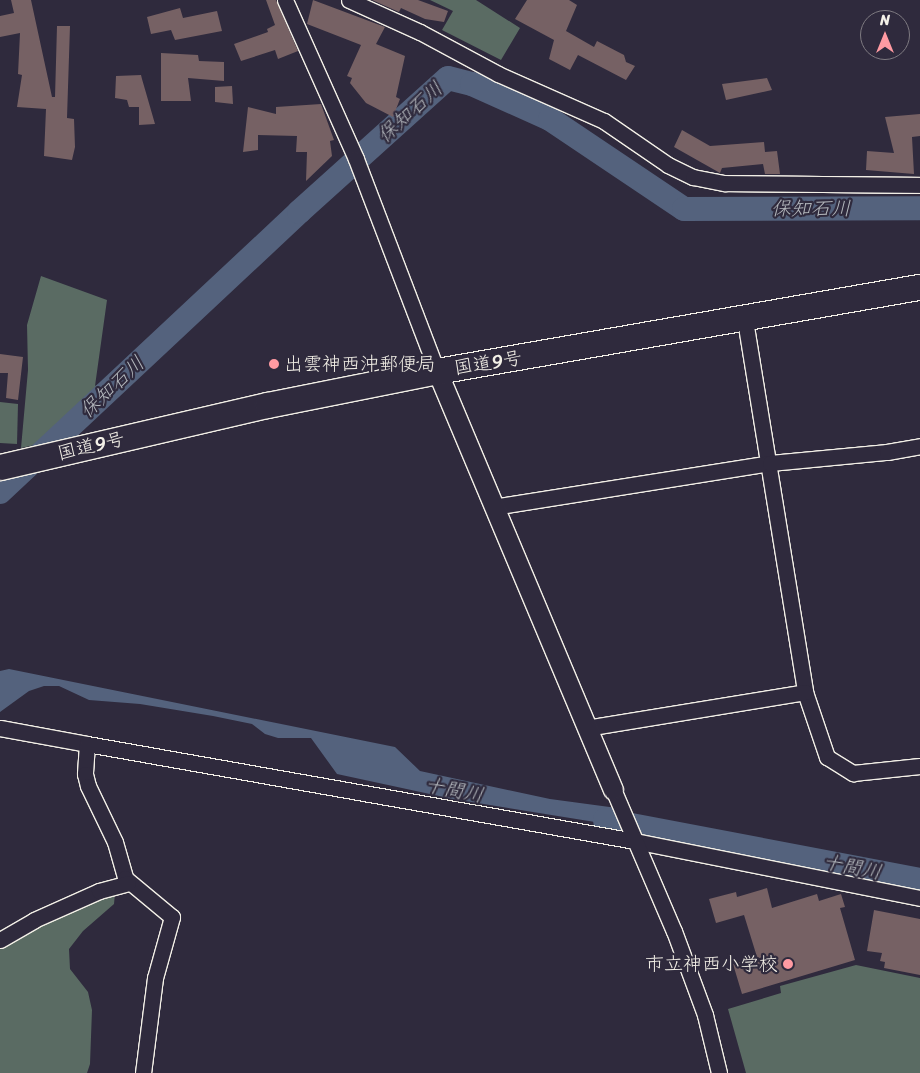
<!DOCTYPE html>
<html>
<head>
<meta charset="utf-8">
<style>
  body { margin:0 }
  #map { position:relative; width:920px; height:1073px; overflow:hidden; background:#2f2a3d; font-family:Sriracha,"Klee One",sans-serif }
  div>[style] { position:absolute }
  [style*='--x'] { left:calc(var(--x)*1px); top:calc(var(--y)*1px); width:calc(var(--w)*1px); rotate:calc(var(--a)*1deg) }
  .green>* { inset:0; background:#5a6b63 }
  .water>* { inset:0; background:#54627d }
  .river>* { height:24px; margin:-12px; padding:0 12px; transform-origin:12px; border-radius:12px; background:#54627d }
  .building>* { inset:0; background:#766164 }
  .roads { filter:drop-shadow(1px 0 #f4f1e8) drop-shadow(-1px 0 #f4f1e8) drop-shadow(0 1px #f4f1e8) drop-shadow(0 -1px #f4f1e8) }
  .minor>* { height:15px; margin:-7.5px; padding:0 7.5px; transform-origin:7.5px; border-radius:7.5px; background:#2f2a3d }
  .tertiary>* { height:19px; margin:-9.5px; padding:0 9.5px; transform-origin:9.5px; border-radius:9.5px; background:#2f2a3d }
  .trunk>* { height:25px; margin:-12.5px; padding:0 12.5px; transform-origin:12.5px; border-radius:12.5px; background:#2f2a3d }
  .dots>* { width:14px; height:14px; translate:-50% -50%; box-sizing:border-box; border:2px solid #2f2a3d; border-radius:50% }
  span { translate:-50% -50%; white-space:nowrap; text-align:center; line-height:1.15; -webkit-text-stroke:4.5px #2f2a3d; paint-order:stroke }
  .street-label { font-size:19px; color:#f4f1e8 }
  .poi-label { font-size:19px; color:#f4f1e8 }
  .left { translate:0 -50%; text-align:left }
  .right { translate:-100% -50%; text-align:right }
  .water-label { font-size:20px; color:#b4b8bd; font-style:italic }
  .north { position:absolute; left:860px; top:10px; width:50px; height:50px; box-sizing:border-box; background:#2f2a3d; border:1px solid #7e7a81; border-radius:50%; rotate:0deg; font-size:14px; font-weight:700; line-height:20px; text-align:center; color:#f4f1e8 }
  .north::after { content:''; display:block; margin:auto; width:18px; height:22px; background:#ff9aa2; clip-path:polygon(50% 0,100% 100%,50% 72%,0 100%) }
</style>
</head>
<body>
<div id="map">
  <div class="green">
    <i style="clip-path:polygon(430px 0,476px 0,520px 28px,501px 60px,442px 30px,453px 11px)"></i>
    <i style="clip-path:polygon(41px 276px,107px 300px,95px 386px,109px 378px,107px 388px,53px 441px,21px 448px,28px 370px,27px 325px)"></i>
    <i style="clip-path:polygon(0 402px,18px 404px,17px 444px,0 443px)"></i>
    <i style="clip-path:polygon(115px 893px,114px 904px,83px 931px,69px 949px,70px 969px,88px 992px,92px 1010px,90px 1064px,87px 1073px,0 1073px,0 944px,38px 921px)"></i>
    <i style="clip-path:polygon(856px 965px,920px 978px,920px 1073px,746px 1073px,728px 1009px,781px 993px,780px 986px)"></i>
  </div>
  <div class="water">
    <i style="clip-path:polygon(9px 669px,395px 747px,420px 771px,550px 799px,617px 808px,626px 827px,453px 799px,337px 774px,311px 738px,278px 738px,265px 734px,252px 724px,213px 716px,140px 704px,89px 700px,59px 686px,44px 686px,29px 691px,0 712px,0 671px)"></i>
  </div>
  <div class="river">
    <i style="--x:0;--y:492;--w:410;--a:-43.1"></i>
    <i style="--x:299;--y:212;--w:200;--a:-42"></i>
    <i style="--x:448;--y:78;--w:25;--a:14"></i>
    <i style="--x:472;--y:84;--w:85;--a:24.2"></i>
    <i style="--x:550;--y:119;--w:161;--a:33.9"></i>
    <i style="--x:684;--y:209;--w:236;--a:-0.2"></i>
    <i style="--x:605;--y:820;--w:321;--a:10.8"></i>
  </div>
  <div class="building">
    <i style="clip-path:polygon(11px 0,31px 0,52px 97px,55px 97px,57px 26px,70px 26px,67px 118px,74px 119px,75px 147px,72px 160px,44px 156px,46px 109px,17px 107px,22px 75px,18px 74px,20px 33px,0 37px,0 16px,14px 13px)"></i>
    <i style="clip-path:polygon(266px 0,276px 0,298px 51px,278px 59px,275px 50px,241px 61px,234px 44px,268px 32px,267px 29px,275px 25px)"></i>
    <i style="clip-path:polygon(313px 0,385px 27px,376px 44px,405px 56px,396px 97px,400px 99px,393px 117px,366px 103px,350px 83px,352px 78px,347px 76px,361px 45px,307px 24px)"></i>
    <i style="clip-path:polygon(372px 0,418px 0,448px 11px,444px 22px,425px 19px,401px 8px,399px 12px)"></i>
    <i style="clip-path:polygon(527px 0,569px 0,577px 5px,566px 31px,594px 47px,597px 41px,624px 55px,626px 62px,635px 66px,626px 80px,578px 55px,570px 70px,549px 59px,554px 40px,515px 19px)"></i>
    <i style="clip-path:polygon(180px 8px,183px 18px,217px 11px,222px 31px,175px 40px,171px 30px,151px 34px,147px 17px)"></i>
    <i style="clip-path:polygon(161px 53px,198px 55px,199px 61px,224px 62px,224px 81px,188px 78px,191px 101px,161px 101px)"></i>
    <i style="clip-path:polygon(141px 75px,142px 79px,155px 124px,139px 125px,139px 107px,129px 107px,127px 100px,115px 98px,116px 76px)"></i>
    <i style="clip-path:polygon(767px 78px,772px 90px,726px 100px,722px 84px)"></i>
    <i style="clip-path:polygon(232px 86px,233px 104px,215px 102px,215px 87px)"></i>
    <i style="clip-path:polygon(321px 104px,334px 140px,330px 141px,332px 156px,306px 181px,307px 152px,296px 152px,297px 136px,258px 135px,258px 150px,243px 152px,248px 107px,276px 114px,276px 107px)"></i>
    <i style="clip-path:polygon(920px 114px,920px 136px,912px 137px,914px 174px,866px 170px,867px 151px,894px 153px,885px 117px)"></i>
    <i style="clip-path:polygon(682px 130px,710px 146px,764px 142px,765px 152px,777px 151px,780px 174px,765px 174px,763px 164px,722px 168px,720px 173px,674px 147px)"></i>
    <i style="clip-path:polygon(0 354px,23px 357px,18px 400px,6px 398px,8px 373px,0 373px)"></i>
    <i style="clip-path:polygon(767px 888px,772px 908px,817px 894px,819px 901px,841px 894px,845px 907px,840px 908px,855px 960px,742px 994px,733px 964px,757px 957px,744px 915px,716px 923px,709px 899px,736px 892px,737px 897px)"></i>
    <i style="clip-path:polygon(874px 910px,920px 919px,920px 975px,884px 968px,885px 962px,880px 961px,882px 953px,867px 951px)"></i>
  </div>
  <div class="roads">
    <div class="minor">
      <i style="--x:285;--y:0;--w:174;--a:65.9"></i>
      <i style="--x:356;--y:159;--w:227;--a:69.1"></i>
      <i style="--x:349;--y:0;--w:78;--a:24.3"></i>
      <i style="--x:420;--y:32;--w:89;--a:28.3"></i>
      <i style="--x:498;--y:74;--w:116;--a:23.9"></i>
      <i style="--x:604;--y:121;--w:78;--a:34.5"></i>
      <i style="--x:668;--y:165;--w:28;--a:26"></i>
      <i style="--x:693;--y:177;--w:33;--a:11"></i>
      <i style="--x:725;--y:183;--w:195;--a:0.6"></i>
      <i style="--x:745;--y:320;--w:377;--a:80.8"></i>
      <i style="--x:805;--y:692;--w:69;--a:71.3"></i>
      <i style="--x:827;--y:757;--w:31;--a:32"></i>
      <i style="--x:853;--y:773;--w:67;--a:-6"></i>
      <i style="--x:493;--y:507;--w:280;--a:-9"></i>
      <i style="--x:770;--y:463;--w:118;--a:-5.4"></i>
      <i style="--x:887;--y:452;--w:34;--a:-10"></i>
      <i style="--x:0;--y:728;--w:88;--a:10.4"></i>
      <i style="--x:87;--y:744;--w:30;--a:94"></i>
      <i style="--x:85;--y:774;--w:12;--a:76"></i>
      <i style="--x:88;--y:786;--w:62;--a:64.3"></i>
      <i style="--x:115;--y:842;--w:37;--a:74"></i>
      <i style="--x:125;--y:878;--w:61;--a:39.7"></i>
      <i style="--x:172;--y:917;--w:63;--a:105.6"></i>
      <i style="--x:155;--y:978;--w:96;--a:97.2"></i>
      <i style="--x:586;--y:728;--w:222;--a:-9.3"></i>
      <i style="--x:87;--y:744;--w:557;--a:10.04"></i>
      <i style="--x:635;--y:841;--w:291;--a:11.3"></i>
      <i style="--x:613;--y:789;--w:155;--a:66.8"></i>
      <i style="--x:674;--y:931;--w:90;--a:69.7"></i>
      <i style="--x:705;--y:1015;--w:60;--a:76.4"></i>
      <i style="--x:0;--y:940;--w:39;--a:-30"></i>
      <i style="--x:34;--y:920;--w:71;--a:-24"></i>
      <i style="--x:99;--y:891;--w:30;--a:-15"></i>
    </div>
    <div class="tertiary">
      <i style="--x:437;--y:371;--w:454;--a:67.2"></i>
    </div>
    <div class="trunk">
      <i style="--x:0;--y:467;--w:274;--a:-13.1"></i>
      <i style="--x:267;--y:405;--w:173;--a:-11.3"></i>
      <i style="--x:437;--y:371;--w:490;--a:-9.9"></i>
    </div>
  </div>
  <div class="dots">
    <i style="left:274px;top:364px;background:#ff9aa2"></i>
    <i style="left:788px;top:964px;background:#ff9aa2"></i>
  </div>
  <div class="street-label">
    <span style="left:488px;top:363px;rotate:-9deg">国道9号</span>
    <span style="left:91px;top:446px;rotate:-13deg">国道9号</span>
  </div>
  <div class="poi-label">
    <span class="left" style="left:284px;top:364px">出雲神西沖郵便局</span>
    <span class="right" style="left:778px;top:964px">市立神西小学校</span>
  </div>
  <div class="water-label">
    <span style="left:410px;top:112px;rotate:-42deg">保知石川</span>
    <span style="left:811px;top:208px">保知石川</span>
    <span style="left:112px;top:387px;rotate:-43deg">保知石川</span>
    <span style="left:454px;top:790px;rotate:11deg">十間川</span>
    <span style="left:852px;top:867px;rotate:11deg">十間川</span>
  </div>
  <div class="north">N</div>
</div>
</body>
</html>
